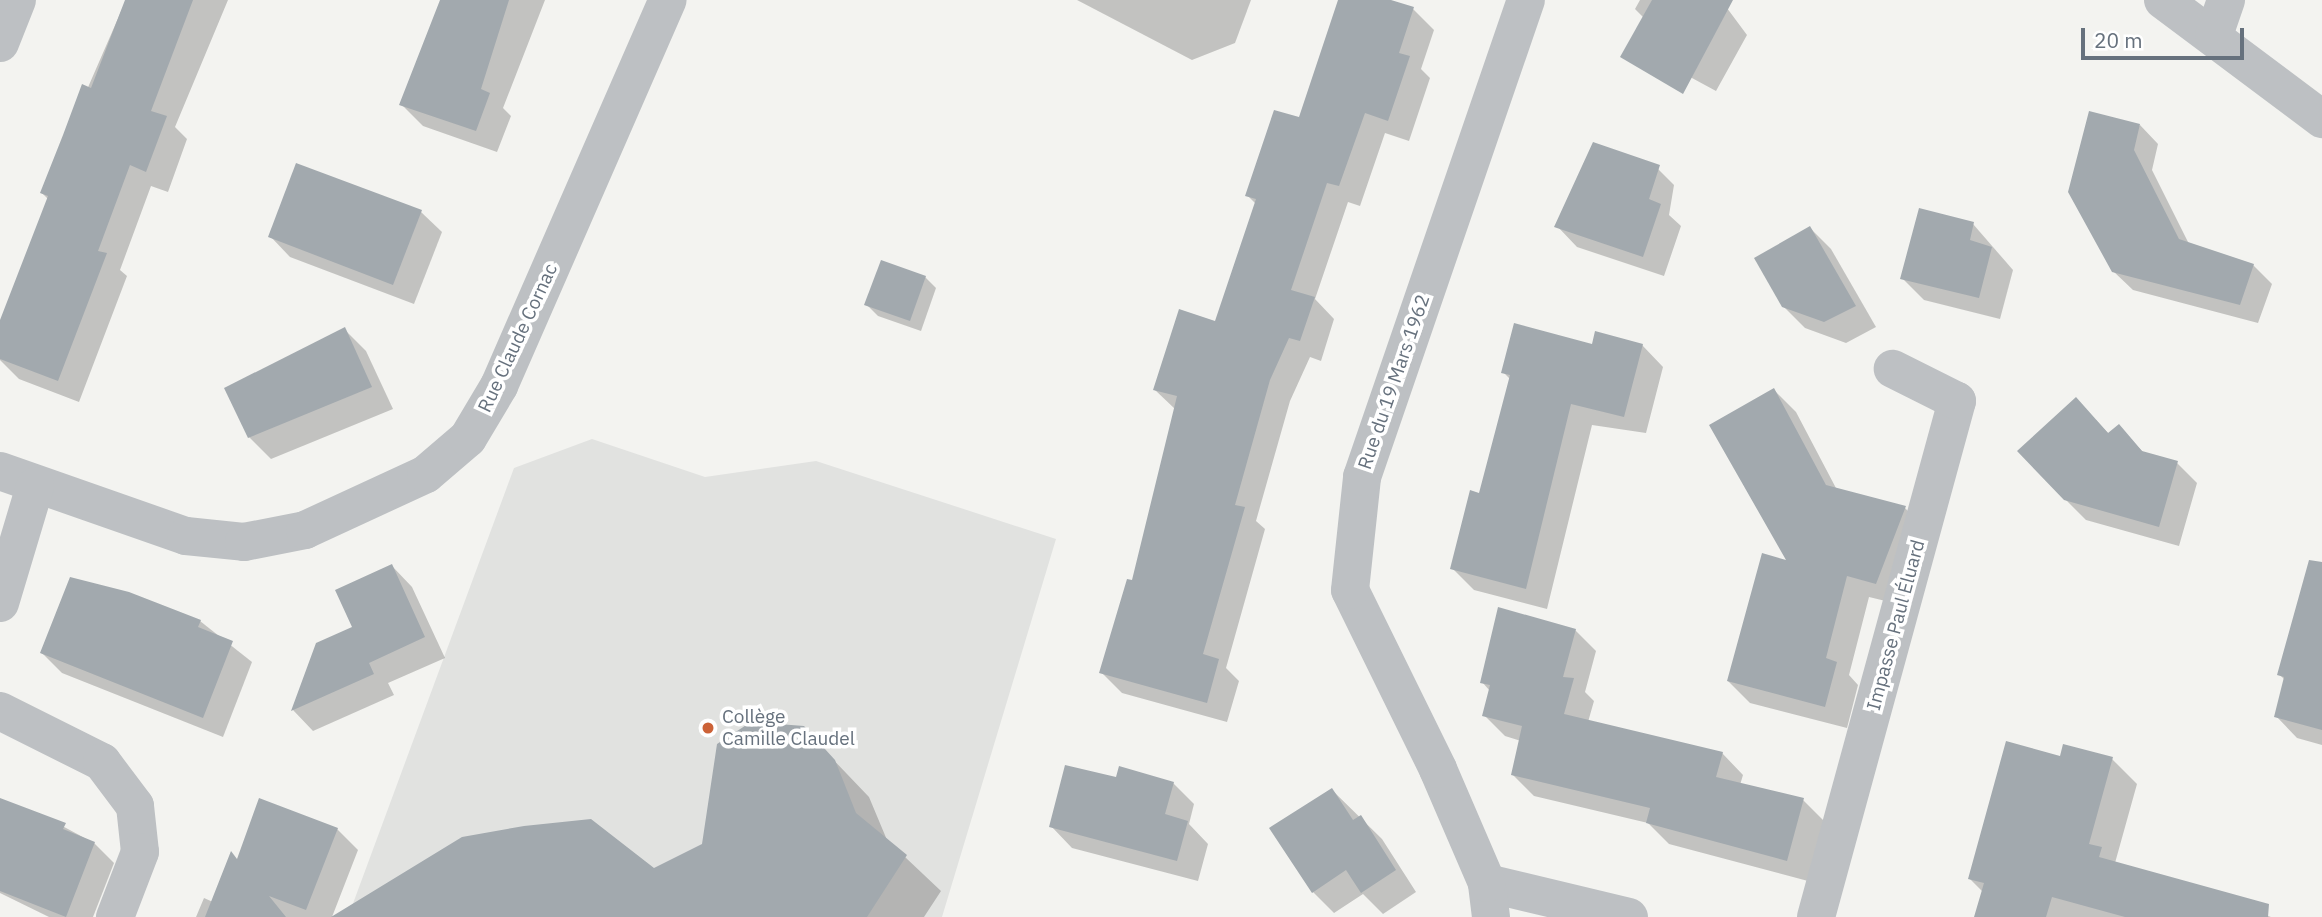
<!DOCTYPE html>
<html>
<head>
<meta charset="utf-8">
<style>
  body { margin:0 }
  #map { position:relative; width:2322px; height:917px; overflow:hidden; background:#f3f3f0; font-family:"IBM Plex Sans",sans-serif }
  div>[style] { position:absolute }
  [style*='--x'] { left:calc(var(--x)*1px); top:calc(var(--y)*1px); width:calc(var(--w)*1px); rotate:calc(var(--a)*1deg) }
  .built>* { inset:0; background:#e1e2e0 }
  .shadow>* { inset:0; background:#0003 }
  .building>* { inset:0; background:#a2a9ae }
  .minor>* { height:38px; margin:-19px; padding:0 19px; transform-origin:19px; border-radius:19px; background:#bdc0c3 }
  .dots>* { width:19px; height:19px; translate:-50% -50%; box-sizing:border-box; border:4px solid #fff; border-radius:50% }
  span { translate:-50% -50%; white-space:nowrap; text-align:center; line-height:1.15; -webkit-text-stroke:7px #fff; paint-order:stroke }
  .street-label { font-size:19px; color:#66717d }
  .poi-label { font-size:19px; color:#66717d }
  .left { translate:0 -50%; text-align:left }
  .scale { position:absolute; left:2081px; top:28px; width:163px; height:32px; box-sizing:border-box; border:4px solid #66717d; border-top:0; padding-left:9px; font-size:21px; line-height:24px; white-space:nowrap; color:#66717d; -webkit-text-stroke:5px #fff; paint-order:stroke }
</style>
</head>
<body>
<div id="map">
  <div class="built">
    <i style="clip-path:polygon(592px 439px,705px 477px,816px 461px,1056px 539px,942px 917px,348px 917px,514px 468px)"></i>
  </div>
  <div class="shadow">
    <i style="clip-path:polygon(126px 0,228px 0,175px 127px,187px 139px,168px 192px,151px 186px,120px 270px,127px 276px,79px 402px,19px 379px,0 360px,0 351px,49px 200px,42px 193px)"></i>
    <i style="clip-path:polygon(442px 0,545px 0,503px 108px,511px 116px,497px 152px,423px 126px,401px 104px)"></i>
    <i style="clip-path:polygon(1077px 0,1251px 0,1235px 43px,1192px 60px)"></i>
    <i style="clip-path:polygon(1340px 0,1385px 0,1413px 9px,1434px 30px,1421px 69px,1430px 78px,1409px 141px,1385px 133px,1360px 206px,1348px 202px,1315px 299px,1334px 319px,1321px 361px,1310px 357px,1290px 401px,1256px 521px,1265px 529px,1226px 668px,1239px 681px,1227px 722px,1122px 693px,1101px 672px,1133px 582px,1175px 409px,1155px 390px,1216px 323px,1256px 204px,1247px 195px,1300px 119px)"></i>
    <i style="clip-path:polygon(1640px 0,1721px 0,1747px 35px,1716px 91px,1655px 58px,1644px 18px,1635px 9px)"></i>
    <i style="clip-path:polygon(2140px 125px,2158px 144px,2152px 170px,2192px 250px,2253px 265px,2272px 284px,2258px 323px,2133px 290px,2113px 271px,2070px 191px)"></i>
    <i style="clip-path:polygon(1654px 165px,1674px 185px,1669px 215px,1681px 226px,1664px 276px,1577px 247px,1557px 226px)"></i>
    <i style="clip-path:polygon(421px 212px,442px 232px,414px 304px,290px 257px,270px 236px)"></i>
    <i style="clip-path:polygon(1973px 224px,2013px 270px,2000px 319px,1924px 300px,1902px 278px)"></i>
    <i style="clip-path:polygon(1810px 228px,1831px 249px,1876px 327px,1846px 343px,1805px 328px,1783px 306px)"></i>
    <i style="clip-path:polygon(925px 277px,936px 288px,921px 331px,878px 316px,866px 304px)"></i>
    <i style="clip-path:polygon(344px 329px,366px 351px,393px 409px,271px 459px,249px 437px)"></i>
    <i style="clip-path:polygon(1642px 345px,1663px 367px,1646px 433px,1592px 425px,1547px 609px,1474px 590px,1452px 568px,1480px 495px,1511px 380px,1503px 372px,1593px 346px)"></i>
    <i style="clip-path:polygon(1774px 390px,1796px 412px,1837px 490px,1905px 508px,1926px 530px,1898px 604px,1869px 597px,1849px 675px,1858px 685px,1847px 728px,1750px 703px,1728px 681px,1789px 563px)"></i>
    <i style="clip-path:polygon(2096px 420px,2109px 434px,2119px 427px,2145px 454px,2177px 463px,2197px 483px,2179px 546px,2086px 520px,2065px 499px)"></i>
    <i style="clip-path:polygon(392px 566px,412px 587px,445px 658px,388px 683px,394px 695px,313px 731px,293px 710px,317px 644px,355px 628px)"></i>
    <i style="clip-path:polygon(2322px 572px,2322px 745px,2297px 738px,2276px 716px,2285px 680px,2279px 674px)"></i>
    <i style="clip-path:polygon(71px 579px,200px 621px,252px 662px,223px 737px,62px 673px,42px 653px)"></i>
    <i style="clip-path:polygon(1575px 630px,1596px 651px,1585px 692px,1594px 701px,1588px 722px,1722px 753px,1743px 775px,1740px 785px,1803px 800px,1824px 821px,1808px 881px,1669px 844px,1648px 823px,1534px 796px,1513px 775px,1521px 741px,1505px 736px,1484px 715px,1490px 691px,1482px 682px)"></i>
    <i style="clip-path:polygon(803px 728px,869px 797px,887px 840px,941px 891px,924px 917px,334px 917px,654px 870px,704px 845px)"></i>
    <i style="clip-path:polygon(2061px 758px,2112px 759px,2137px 784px,2115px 863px,2271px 917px,1976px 917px,1983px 892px,1970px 879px)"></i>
    <i style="clip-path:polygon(1117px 779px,1173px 783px,1194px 804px,1189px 824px,1208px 844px,1198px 881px,1072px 848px,1051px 826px)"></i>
    <i style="clip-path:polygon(1332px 790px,1382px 839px,1416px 892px,1383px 914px,1363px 894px,1334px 913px,1313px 892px)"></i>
    <i style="clip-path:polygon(0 801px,40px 814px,94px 843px,114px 863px,93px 917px,49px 917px,0 893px)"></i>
    <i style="clip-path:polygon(337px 829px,358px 850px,332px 917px,196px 917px,204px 898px,213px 902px,238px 861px)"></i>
  </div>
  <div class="building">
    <i style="clip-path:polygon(125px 0,193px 0,151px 111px,167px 116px,146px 172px,130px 165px,98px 251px,107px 253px,58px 381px,0 359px,0 320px,48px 196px,40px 193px,63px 135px,82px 84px,91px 88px)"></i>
    <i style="clip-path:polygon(440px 0,509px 0,481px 89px,490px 93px,476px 131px,399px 105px)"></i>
    <i style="clip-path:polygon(1338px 0,1391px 0,1414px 7px,1399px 53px,1410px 56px,1388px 121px,1365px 113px,1339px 186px,1327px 183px,1291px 290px,1315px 297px,1300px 341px,1289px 338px,1270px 380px,1235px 505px,1245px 507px,1203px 654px,1219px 659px,1207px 703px,1099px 673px,1127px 579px,1132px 580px,1177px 396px,1153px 390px,1179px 309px,1215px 321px,1256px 199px,1245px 196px,1274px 110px,1299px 117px)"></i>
    <i style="clip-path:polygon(1652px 0,1733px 0,1683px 94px,1620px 57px)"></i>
    <i style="clip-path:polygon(2089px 111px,2140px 124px,2134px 150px,2179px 239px,2254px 264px,2240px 305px,2112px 272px,2068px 192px)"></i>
    <i style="clip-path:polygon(1593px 142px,1660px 165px,1649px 199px,1661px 204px,1643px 257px,1554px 227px)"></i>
    <i style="clip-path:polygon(296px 163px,422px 210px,393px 285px,268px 237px)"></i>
    <i style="clip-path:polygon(1919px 208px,1974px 222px,1970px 240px,1992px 247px,1979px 298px,1900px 279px)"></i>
    <i style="clip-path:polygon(1810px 226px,1856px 306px,1824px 322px,1782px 307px,1754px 258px)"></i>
    <i style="clip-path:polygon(881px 260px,926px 276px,910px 321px,864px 305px)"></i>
    <i style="clip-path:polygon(1514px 323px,1592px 344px,1595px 331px,1643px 344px,1624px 417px,1571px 404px,1526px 589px,1450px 569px,1470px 490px,1479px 493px,1510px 375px,1501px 373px)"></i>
    <i style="clip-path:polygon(345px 327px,372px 387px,248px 438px,224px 388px)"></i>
    <i style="clip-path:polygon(1774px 388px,1826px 485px,1906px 506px,1876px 584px,1847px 576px,1826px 658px,1837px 662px,1825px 707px,1727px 681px,1762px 553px,1786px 560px,1709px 425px)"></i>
    <i style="clip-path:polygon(2076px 397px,2108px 433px,2119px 424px,2142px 451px,2178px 461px,2159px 527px,2064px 500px,2017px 451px)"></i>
    <i style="clip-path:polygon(2309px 560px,2322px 562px,2322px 730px,2274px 717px,2284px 677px,2277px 675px)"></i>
    <i style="clip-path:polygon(392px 564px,425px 637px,369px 663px,374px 674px,291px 711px,316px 643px,352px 627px,335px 590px)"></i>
    <i style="clip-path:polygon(70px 577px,129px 592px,201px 620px,198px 627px,233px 641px,203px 718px,40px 653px)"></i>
    <i style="clip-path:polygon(1498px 607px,1576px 629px,1563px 677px,1574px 678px,1564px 714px,1723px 752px,1716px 777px,1804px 798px,1787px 861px,1646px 823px,1650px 808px,1511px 775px,1522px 726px,1482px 716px,1490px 685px,1480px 683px)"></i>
    <i style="clip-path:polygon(751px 722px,804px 726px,835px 760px,856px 813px,907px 855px,867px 917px,331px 917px,462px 837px,524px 826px,591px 819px,654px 868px,702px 844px,717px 744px)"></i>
    <i style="clip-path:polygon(2006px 741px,2060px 756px,2063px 744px,2113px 757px,2089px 844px,2102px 847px,2099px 857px,2269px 904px,2268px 917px,2125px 917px,2052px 897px,2046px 917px,1974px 917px,1984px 883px,1968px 879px)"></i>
    <i style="clip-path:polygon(1065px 765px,1116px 777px,1119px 766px,1174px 782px,1165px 814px,1188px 821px,1177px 861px,1049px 827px)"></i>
    <i style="clip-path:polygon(1332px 788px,1353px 820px,1361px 815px,1396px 870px,1361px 893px,1346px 870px,1312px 893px,1269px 828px)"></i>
    <i style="clip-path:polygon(0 798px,66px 823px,63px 829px,95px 842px,66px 917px,0 891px)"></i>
    <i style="clip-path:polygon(259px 798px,338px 828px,306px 910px,269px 896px,286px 917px,205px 917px,231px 851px,237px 859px)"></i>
  </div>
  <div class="minor">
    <i style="--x:2163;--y:0;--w:199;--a:36.8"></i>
    <i style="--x:2214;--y:35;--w:37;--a:-71"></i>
    <i style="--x:0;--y:43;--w:46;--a:-68.4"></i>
    <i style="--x:0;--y:471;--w:197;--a:19.3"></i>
    <i style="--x:186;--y:536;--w:58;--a:5.9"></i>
    <i style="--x:244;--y:542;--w:62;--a:-11.1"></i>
    <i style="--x:305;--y:530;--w:133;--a:-24.8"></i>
    <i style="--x:426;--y:474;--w:55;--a:-40.6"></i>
    <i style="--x:468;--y:438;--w:61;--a:-59.2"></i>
    <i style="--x:499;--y:386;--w:421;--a:-66.4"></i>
    <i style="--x:0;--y:603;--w:122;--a:-73.3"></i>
    <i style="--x:0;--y:711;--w:114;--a:26.6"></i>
    <i style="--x:102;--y:762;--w:55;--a:53.1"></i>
    <i style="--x:135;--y:806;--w:46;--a:83.8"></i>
    <i style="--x:140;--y:852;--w:70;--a:111"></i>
    <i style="--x:1487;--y:883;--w:146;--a:13.5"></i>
    <i style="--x:1491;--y:917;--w:34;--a:-97"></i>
    <i style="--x:1487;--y:883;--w:124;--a:-113.3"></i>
    <i style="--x:1438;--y:769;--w:199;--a:-116.2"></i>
    <i style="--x:1350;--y:590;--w:114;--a:-83.9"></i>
    <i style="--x:1362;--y:477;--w:504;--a:-71.03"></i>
    <i style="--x:1816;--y:917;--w:535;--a:-74.72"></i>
    <i style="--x:1957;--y:401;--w:72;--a:-153.4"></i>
  </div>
  <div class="dots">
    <i style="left:708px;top:728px;background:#cc6237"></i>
  </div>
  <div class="street-label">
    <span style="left:518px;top:338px;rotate:-65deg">Rue Claude Cornac</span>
    <span style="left:1394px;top:382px;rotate:-71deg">Rue du 19 Mars 1962</span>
    <span style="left:1896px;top:625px;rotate:-75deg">Impasse Paul Éluard</span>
  </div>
  <div class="poi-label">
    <span class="left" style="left:722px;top:728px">Collège<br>Camille Claudel</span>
  </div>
  <div class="scale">20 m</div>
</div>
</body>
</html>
